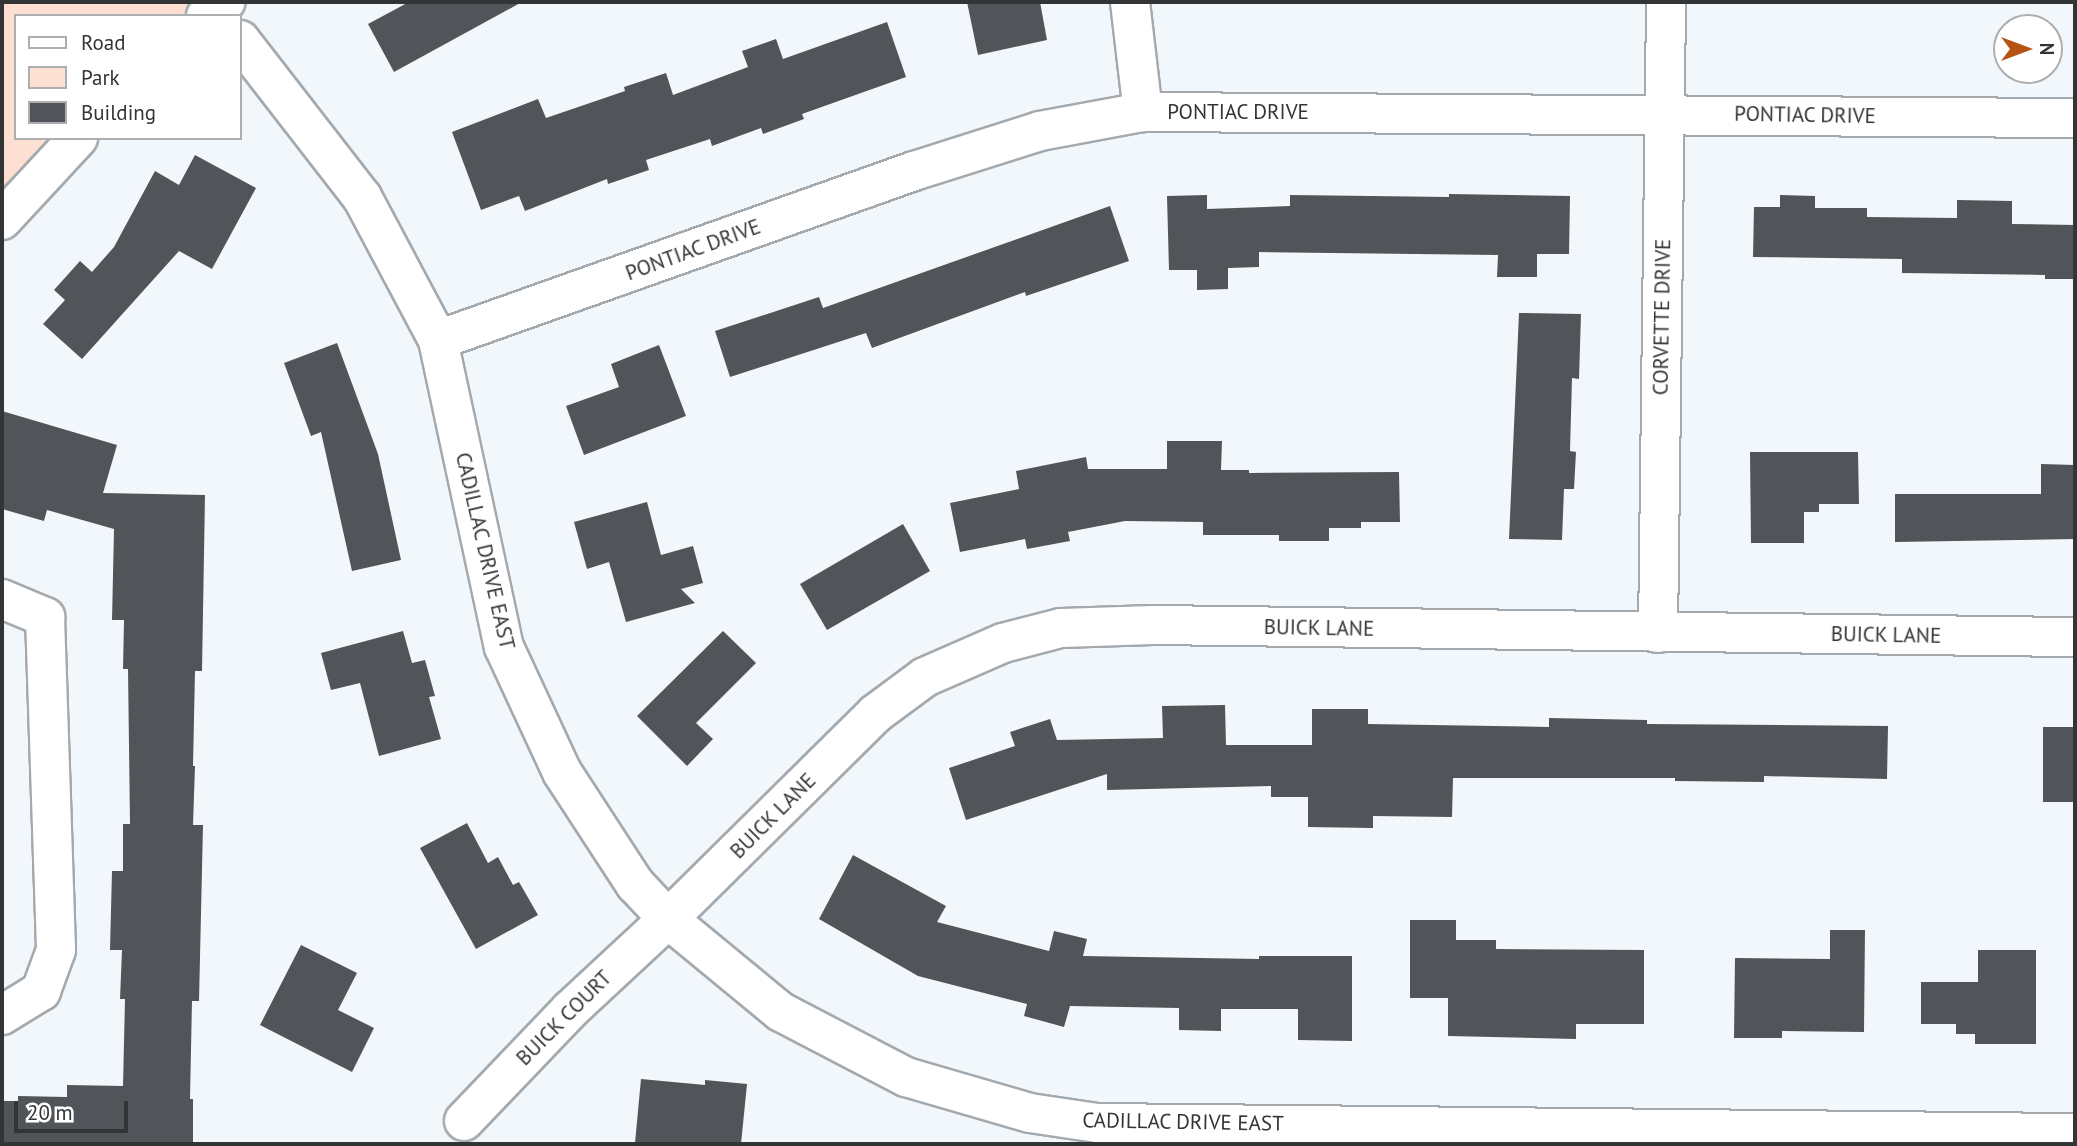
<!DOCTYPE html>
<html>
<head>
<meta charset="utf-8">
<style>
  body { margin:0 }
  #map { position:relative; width:2077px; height:1146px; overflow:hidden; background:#f2f7fb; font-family:"PT Sans",sans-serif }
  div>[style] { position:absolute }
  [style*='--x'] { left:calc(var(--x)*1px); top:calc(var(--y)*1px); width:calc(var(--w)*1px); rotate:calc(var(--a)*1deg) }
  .green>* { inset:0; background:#fde0d2 }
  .building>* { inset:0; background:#515559 }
  .roads { filter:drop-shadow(2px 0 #a4a9ad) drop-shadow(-2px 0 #a4a9ad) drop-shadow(0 2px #a4a9ad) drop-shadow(0 -2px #a4a9ad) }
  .minor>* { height:38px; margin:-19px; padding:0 19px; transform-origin:19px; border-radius:19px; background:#fff }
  span { translate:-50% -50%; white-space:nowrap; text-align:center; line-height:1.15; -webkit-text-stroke:7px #fff; paint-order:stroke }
  .street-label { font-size:21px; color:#323436 }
  .frame { position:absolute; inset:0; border:4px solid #323436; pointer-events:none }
  .legend { position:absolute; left:14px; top:14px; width:228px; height:126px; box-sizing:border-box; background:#fff; border:2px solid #adaeaf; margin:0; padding:9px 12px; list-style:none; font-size:21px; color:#323436 }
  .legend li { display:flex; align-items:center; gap:14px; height:35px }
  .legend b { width:35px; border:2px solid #adaeaf }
  .north { position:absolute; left:1993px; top:14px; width:70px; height:70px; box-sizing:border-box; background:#fff; border:2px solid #adaeaf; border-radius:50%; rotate:90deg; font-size:19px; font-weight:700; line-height:28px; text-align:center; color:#323436 }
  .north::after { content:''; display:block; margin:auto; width:24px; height:32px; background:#b55412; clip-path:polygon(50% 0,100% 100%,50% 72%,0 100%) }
  .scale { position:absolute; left:14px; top:1101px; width:114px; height:32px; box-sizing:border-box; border:4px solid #323436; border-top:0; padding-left:9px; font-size:21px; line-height:24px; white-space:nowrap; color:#323436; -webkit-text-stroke:5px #fff; paint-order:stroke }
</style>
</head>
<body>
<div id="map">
  <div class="green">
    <i style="clip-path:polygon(2px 2px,225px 2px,206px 16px,16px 16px,16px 138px,78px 138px,2px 220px)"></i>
  </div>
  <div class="building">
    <i style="clip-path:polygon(409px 2px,522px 2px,394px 72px,368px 24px)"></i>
    <i style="clip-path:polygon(967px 2px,1040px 2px,1047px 40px,978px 55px)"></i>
    <i style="clip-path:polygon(887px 22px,906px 77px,802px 114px,804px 119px,763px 134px,761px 128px,712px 146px,710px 139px,646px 160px,649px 170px,608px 184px,607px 179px,525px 211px,519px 196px,481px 210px,452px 132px,538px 99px,546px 118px,625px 91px,624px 87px,666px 73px,673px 95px,748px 67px,742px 51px,776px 39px,783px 59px)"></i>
    <i style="clip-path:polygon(195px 155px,256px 188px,212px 269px,179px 251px,82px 359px,43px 324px,65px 300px,54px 290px,80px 261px,92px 272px,114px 247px,155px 171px,179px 185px)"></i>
    <i style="clip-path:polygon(1449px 194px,1570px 196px,1569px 254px,1537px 254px,1537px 277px,1497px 277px,1498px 255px,1259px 252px,1259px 267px,1228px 268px,1228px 289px,1197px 290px,1197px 270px,1169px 270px,1167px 196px,1207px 195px,1207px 209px,1290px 206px,1290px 195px,1449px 197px)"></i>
    <i style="clip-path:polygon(1780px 195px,1815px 196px,1815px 208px,1867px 208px,1867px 217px,1957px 218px,1957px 200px,2012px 201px,2012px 224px,2075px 225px,2075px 279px,2045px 279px,2045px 275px,1902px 273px,1902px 259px,1753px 257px,1754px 207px,1780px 207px)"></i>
    <i style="clip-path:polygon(1110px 206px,1129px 261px,1026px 296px,1025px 292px,872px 348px,866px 333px,730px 377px,715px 331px,819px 297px,823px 308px)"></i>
    <i style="clip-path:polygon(1519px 313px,1581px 314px,1579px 379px,1572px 378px,1570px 451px,1576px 452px,1574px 489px,1564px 489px,1562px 540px,1509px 539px)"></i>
    <i style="clip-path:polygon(337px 343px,378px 454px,401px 560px,352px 571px,321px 432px,311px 436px,284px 363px)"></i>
    <i style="clip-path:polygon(659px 345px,686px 416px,584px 455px,566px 406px,619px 387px,611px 364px)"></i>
    <i style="clip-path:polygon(2px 411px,117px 445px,103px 493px,205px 495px,202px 671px,195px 671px,193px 766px,195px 766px,193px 825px,203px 825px,199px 1001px,192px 1001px,190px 1099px,193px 1099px,193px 1144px,2px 1144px,2px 1101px,18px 1101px,18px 1096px,67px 1097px,67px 1085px,123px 1086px,125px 999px,120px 999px,122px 950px,110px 950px,112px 871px,123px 871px,123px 824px,130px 824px,128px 669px,123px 669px,124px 620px,112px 620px,114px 529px,47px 510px,44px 521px,2px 509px)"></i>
    <i style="clip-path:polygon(1167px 441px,1222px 441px,1221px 470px,1249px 470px,1249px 473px,1399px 472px,1400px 522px,1361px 522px,1361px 528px,1329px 528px,1329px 541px,1279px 541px,1279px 535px,1203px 535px,1203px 522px,1125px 521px,1068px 532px,1070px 541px,1027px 549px,1025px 539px,960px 552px,950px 503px,1019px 489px,1016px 471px,1086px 457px,1088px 469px,1167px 469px)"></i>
    <i style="clip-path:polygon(1750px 452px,1858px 452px,1859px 504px,1819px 504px,1819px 512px,1804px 512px,1804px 543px,1751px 543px)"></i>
    <i style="clip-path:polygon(2041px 464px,2075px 465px,2075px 539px,1895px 542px,1895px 494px,2041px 494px)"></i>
    <i style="clip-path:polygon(647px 502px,661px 555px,693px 546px,703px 583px,681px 589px,695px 603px,626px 622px,609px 562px,587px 569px,574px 522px)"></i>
    <i style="clip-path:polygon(903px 524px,930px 571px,827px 630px,800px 584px)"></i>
    <i style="clip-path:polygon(403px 631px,412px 663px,425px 660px,435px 696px,429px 697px,441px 739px,379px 756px,360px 683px,331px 690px,321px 653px)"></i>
    <i style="clip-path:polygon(723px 631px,756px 663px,696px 723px,713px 739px,687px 766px,637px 716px)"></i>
    <i style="clip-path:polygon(1225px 705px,1226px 745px,1312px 745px,1312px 709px,1368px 709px,1368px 724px,1549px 727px,1549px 718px,1647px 720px,1647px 724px,1888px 726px,1887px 779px,1764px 776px,1764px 782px,1675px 781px,1675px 778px,1453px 778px,1452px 817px,1373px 816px,1373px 828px,1308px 827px,1308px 797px,1271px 797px,1271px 786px,1107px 790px,1107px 774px,966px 820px,949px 768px,1015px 746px,1010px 732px,1050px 719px,1057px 740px,1163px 738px,1162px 706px)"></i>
    <i style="clip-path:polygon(2043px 727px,2075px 727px,2075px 802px,2043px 802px)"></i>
    <i style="clip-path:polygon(467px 823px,488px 863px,498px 857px,513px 885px,519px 882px,538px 915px,476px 949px,420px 848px)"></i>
    <i style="clip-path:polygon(853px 855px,946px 906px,937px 922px,1049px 951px,1054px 931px,1087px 939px,1083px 956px,1259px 959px,1259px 956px,1352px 956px,1352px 1041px,1298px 1040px,1298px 1009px,1221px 1009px,1221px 1031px,1179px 1030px,1179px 1008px,1070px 1006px,1064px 1027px,1024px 1016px,1027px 1004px,918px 976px,819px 919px)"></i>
    <i style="clip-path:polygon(1410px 920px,1456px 920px,1456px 940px,1496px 940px,1496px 949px,1644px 950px,1644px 1024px,1576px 1024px,1576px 1039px,1448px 1036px,1448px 998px,1410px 998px)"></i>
    <i style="clip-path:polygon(1830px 930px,1865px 930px,1864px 1032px,1782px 1031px,1782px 1038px,1734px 1038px,1735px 958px,1830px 959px)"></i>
    <i style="clip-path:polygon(301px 945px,357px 973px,338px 1010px,374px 1028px,352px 1072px,260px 1025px)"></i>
    <i style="clip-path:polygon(1978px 950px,2036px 950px,2036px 1044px,1975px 1044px,1975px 1034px,1956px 1034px,1956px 1024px,1921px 1024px,1921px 982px,1978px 982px)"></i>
    <i style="clip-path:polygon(641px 1079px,705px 1085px,705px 1080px,747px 1084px,741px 1144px,635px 1143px)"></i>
  </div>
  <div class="roads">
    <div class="minor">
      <i style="--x:1130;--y:2;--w:111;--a:83.3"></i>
      <i style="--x:206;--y:16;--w:24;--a:-36"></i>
      <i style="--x:240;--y:40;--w:199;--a:52.2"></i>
      <i style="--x:362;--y:197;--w:162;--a:62"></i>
      <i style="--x:438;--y:340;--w:314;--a:77.9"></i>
      <i style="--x:504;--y:647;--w:138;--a:65.1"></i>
      <i style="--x:562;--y:772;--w:134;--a:56.9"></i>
      <i style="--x:635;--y:884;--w:48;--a:46.7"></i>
      <i style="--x:668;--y:919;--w:146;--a:39.5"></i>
      <i style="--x:781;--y:1012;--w:141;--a:27.5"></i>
      <i style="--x:906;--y:1077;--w:129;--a:16.2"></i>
      <i style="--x:1030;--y:1113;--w:68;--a:8.5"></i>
      <i style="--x:1097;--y:1123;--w:978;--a:0.59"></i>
      <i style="--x:2;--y:220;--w:112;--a:-47.2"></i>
      <i style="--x:438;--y:340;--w:505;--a:-19.55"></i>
      <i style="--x:914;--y:171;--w:132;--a:-17.6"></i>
      <i style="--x:1040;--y:131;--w:105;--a:-10.5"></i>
      <i style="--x:1143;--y:112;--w:932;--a:0.37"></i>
      <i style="--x:2;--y:599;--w:47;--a:22.7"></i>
      <i style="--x:45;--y:617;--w:333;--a:88.1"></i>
      <i style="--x:56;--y:950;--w:44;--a:110.1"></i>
      <i style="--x:41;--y:991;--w:46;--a:148.4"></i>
      <i style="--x:1658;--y:633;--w:631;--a:-89.27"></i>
      <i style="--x:464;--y:1121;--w:153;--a:-46.3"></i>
      <i style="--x:570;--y:1010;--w:134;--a:-42.9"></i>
      <i style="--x:668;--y:919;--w:291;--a:-44.7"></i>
      <i style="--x:875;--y:714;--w:62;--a:-36.5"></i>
      <i style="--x:925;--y:677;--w:85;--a:-23.6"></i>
      <i style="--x:1003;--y:643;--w:60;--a:-14.5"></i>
      <i style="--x:1061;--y:628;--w:92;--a:-1.9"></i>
      <i style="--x:1153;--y:625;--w:922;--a:0.75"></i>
    </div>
  </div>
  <div class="street-label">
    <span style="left:1238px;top:112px">PONTIAC DRIVE</span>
    <span style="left:1805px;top:115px;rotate:1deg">PONTIAC DRIVE</span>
    <span style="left:693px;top:250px;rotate:-20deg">PONTIAC DRIVE</span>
    <span style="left:1662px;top:317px;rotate:-89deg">CORVETTE DRIVE</span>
    <span style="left:485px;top:551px;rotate:77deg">CADILLAC DRIVE EAST</span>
    <span style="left:1319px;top:628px;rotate:1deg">BUICK LANE</span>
    <span style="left:1886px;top:635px;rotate:1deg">BUICK LANE</span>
    <span style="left:773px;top:816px;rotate:-45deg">BUICK LANE</span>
    <span style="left:564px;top:1018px;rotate:-45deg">BUICK COURT</span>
    <span style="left:1183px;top:1122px;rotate:1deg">CADILLAC DRIVE EAST</span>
  </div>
  <div class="frame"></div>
  <ul class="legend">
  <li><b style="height:9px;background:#fff"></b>Road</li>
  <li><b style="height:19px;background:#fde0d2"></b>Park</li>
  <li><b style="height:19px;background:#515559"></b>Building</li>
  </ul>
  <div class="north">N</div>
  <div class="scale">20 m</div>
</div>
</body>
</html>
